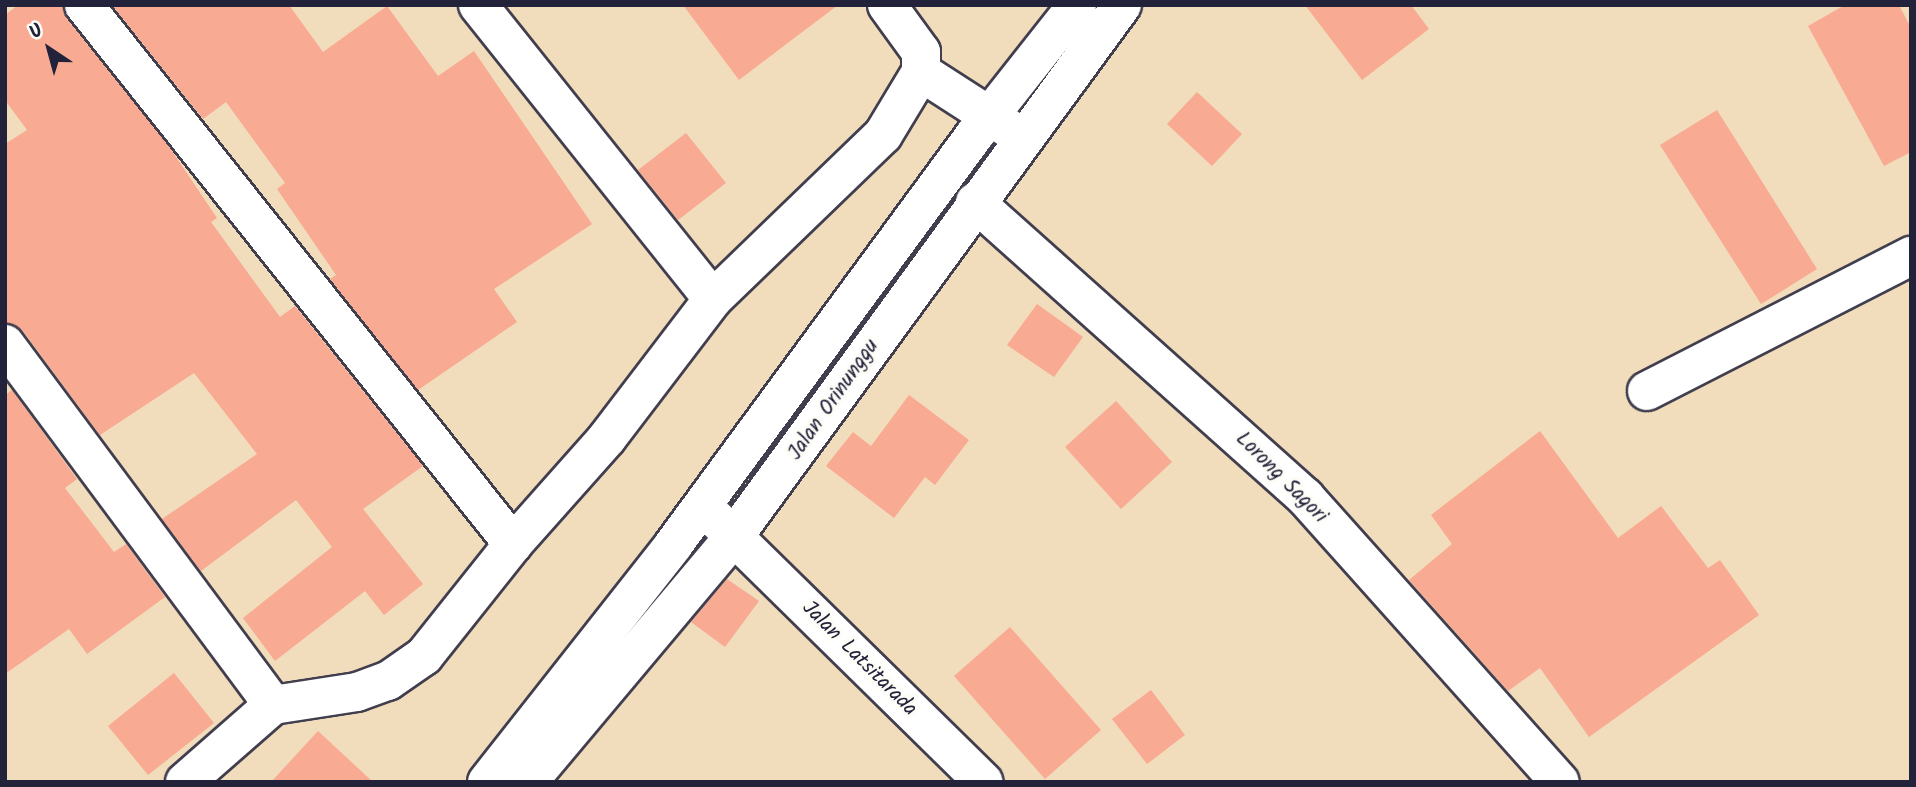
<!DOCTYPE html>
<html>
<head>
<meta charset="utf-8">
<style>
  body { margin:0 }
  #map { position:relative; width:1916px; height:787px; overflow:hidden; background:#f1dcbc; font-family:Kalam,sans-serif }
  div>[style] { position:absolute }
  [style*='--x'] { left:calc(var(--x)*1px); top:calc(var(--y)*1px); width:calc(var(--w)*1px); rotate:calc(var(--a)*1deg) }
  .building>* { inset:0; background:#f8aa92 }
  .roads { filter:drop-shadow(2px 0 #413e4e) drop-shadow(-2px 0 #413e4e) drop-shadow(0 2px #413e4e) drop-shadow(0 -2px #413e4e) }
  .minor>* { height:38px; margin:-19px; padding:0 19px; transform-origin:19px; border-radius:19px; background:#fff }
  span { translate:-50% -50%; white-space:nowrap; text-align:center; line-height:1.15; -webkit-text-stroke:7px #fdfcf7; paint-order:stroke }
  .street-label { font-size:21px; color:#22223b }
  .frame { position:absolute; inset:0; border:7px solid #22223b; pointer-events:none }
  .north { position:absolute; left:14px; top:14px; width:70px; height:70px; -webkit-text-stroke:5px #fdfcf7; paint-order:stroke; rotate:324deg; font-size:19px; font-weight:700; line-height:28px; text-align:center; color:#22223b }
  .north::after { content:''; display:block; margin:auto; width:24px; height:32px; background:#22223b; clip-path:polygon(50% 0,100% 100%,50% 72%,0 100%) }
</style>
</head>
<body>
<div id="map">
  <div class="building">
    <i style="clip-path:polygon(18px 5px,63px 5px,67px 19px,168px 145px,217px 218px,211px 222px,280px 317px,295px 306px,423px 466px,363px 509px,423px 584px,384px 615px,365px 591px,275px 661px,243px 618px,332px 547px,296px 500px,201px 571px,162px 519px,257px 454px,194px 373px,100px 435px,23px 331px,5px 323px,5px 144px,27px 130px,5px 100px,5px 15px)"></i>
    <i style="clip-path:polygon(112px 5px,289px 5px,323px 52px,387px 6px,438px 76px,474px 51px,592px 224px,494px 289px,517px 322px,418px 390px,330px 279px,336px 275px,277px 189px,285px 183px,226px 102px,203px 119px)"></i>
    <i style="clip-path:polygon(683px 5px,838px 5px,739px 80px)"></i>
    <i style="clip-path:polygon(1305px 5px,1411px 5px,1429px 29px,1362px 80px)"></i>
    <i style="clip-path:polygon(1845px 5px,1899px 5px,1911px 28px,1911px 152px,1884px 166px,1808px 26px)"></i>
    <i style="clip-path:polygon(1197px 92px,1242px 134px,1212px 166px,1167px 124px)"></i>
    <i style="clip-path:polygon(1717px 110px,1817px 269px,1761px 304px,1660px 145px)"></i>
    <i style="clip-path:polygon(686px 133px,726px 183px,678px 220px,638px 170px)"></i>
    <i style="clip-path:polygon(1037px 304px,1083px 337px,1054px 377px,1007px 345px)"></i>
    <i style="clip-path:polygon(12px 390px,77px 479px,65px 488px,114px 552px,126px 544px,165px 597px,87px 654px,69px 629px,5px 674px,5px 395px)"></i>
    <i style="clip-path:polygon(909px 395px,969px 440px,935px 485px,925px 477px,894px 518px,826px 466px,853px 432px,871px 446px)"></i>
    <i style="clip-path:polygon(1116px 401px,1172px 462px,1121px 509px,1065px 447px)"></i>
    <i style="clip-path:polygon(1540px 431px,1618px 538px,1661px 506px,1708px 568px,1720px 560px,1759px 615px,1589px 737px,1540px 668px,1508px 691px,1409px 580px,1452px 544px,1431px 515px)"></i>
    <i style="clip-path:polygon(727px 579px,759px 601px,725px 647px,691px 622px)"></i>
    <i style="clip-path:polygon(1010px 627px,1101px 730px,1045px 779px,954px 676px)"></i>
    <i style="clip-path:polygon(174px 673px,214px 723px,148px 775px,108px 726px)"></i>
    <i style="clip-path:polygon(1151px 690px,1185px 735px,1147px 764px,1112px 719px)"></i>
    <i style="clip-path:polygon(318px 731px,373px 782px,271px 782px)"></i>
  </div>
  <div class="roads">
    <div class="minor">
      <i style="--x:478;--y:5;--w:376;--a:51.4"></i>
      <i style="--x:921;--y:72;--w:107;--a:32.8"></i>
      <i style="--x:975;--y:202;--w:443;--a:41.8"></i>
      <i style="--x:1305;--y:497;--w:382;--a:48.2"></i>
      <i style="--x:5;--y:344;--w:450;--a:53.4"></i>
      <i style="--x:273;--y:705;--w:85;--a:-8.8"></i>
      <i style="--x:357;--y:692;--w:33;--a:-20"></i>
      <i style="--x:388;--y:681;--w:44;--a:-34.8"></i>
      <i style="--x:424;--y:656;--w:143;--a:-51.5"></i>
      <i style="--x:513;--y:544;--w:689;--a:-128.52"></i>
      <i style="--x:1647;--y:391;--w:297;--a:-27.1"></i>
      <i style="--x:716;--y:519;--w:375;--a:44.5"></i>
      <i style="--x:513;--y:544;--w:142;--a:-48.4"></i>
      <i style="--x:607;--y:438;--w:175;--a:-52.7"></i>
      <i style="--x:713;--y:299;--w:236;--a:-44"></i>
      <i style="--x:883;--y:135;--w:74;--a:-58.9"></i>
      <i style="--x:921;--y:72;--w:20;--a:-90"></i>
      <i style="--x:921;--y:52;--w:58;--a:-125.9"></i>
      <i style="--x:185;--y:782;--w:117;--a:-41.2"></i>
      <i style="--x:487;--y:782;--w:303;--a:-51.8"></i>
      <i style="--x:674;--y:544;--w:510;--a:-53.69"></i>
      <i style="--x:976;--y:133;--w:163;--a:-51.7"></i>
      <i style="--x:528;--y:782;--w:322;--a:-50"></i>
      <i style="--x:735;--y:535;--w:656;--a:-53.86"></i>
    </div>
  </div>
  <div class="street-label">
    <span style="left:834px;top:400px;rotate:-55deg">Jalan Orinunggu</span>
    <span style="left:1281px;top:478px;rotate:45deg">Lorong Sagori</span>
    <span style="left:859px;top:659px;rotate:45deg">Jalan Latsitarada</span>
  </div>
  <div class="frame"></div>
  <div class="north">U</div>
</div>
</body>
</html>
